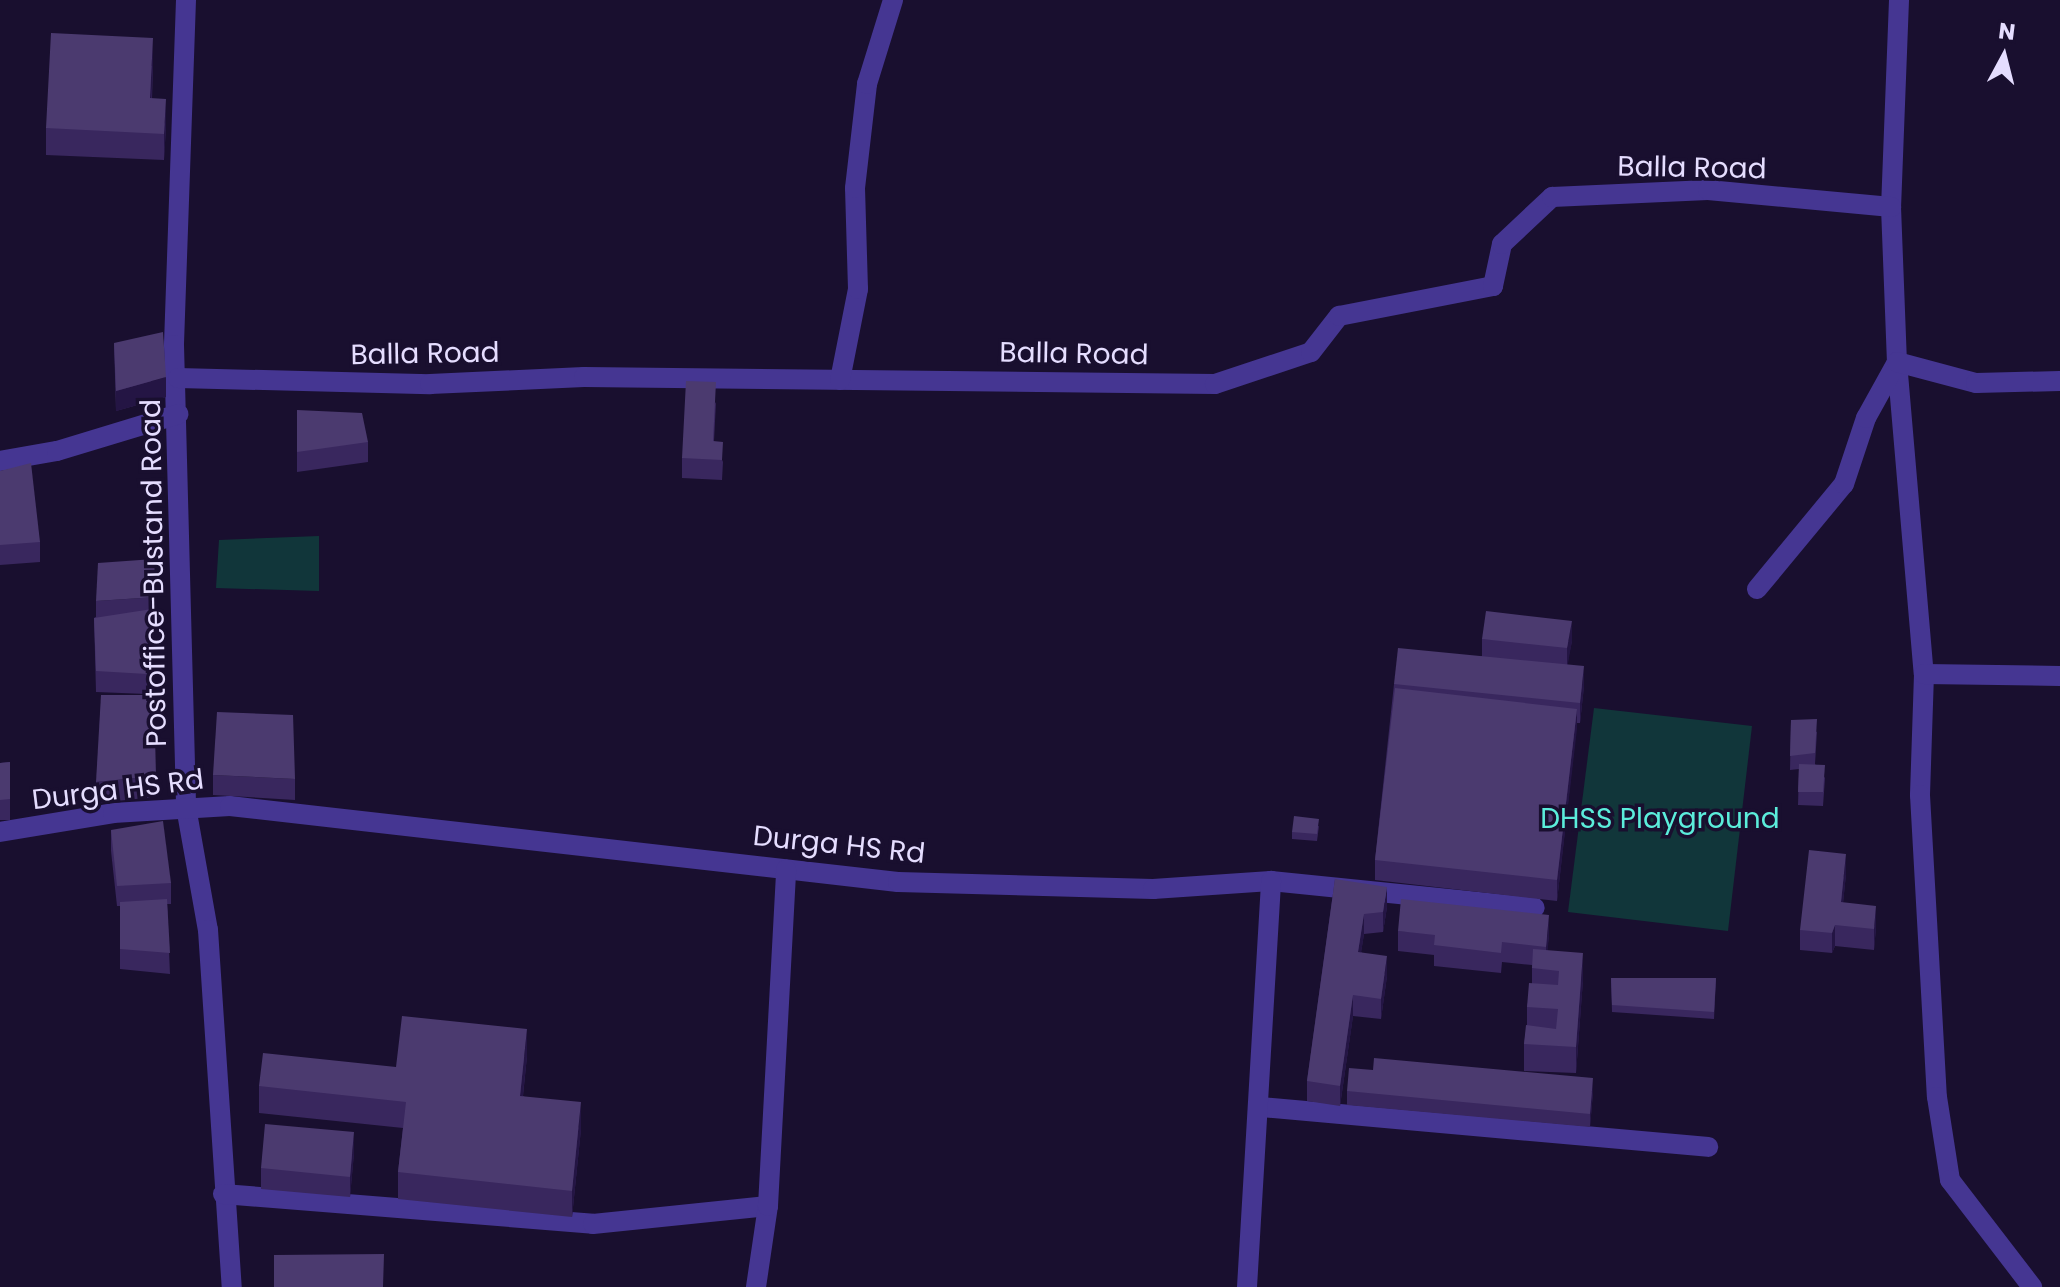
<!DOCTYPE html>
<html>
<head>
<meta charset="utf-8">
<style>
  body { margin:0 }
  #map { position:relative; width:2060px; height:1287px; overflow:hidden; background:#190f2f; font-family:Poppins,sans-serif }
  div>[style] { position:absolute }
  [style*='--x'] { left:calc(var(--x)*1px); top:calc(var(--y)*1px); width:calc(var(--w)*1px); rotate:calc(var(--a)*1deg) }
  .green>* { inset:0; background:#11363a }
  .minor>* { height:20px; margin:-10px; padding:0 10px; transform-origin:10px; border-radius:10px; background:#453692 }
  .wall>* { inset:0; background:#39275e }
  .shaded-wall>* { inset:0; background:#241544 }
  .building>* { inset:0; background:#4b3a6f }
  span { translate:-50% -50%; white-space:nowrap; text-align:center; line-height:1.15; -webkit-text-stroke:7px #190f2f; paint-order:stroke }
  .street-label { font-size:28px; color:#e5ddff }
  .park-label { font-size:28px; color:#5beddb }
  .north { position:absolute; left:1964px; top:16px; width:80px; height:80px; -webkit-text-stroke:6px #190f2f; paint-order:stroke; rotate:7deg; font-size:22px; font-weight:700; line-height:32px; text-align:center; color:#e5ddff }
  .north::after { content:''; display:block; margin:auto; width:28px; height:36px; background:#e5ddff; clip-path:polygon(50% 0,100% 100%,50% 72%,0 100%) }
</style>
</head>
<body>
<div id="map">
  <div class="green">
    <i style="clip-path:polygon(319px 536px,319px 591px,216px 588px,219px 540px)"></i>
    <i style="clip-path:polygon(1594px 708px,1752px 726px,1728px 931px,1568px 912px)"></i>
  </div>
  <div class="minor">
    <i style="--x:186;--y:0;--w:345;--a:92"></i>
    <i style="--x:174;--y:345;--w:462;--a:88.5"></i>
    <i style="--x:186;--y:807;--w:125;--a:79.9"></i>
    <i style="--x:208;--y:930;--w:358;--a:86.2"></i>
    <i style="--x:1899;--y:0;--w:207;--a:92.2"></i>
    <i style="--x:1891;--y:207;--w:155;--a:87.8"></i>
    <i style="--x:1897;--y:362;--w:313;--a:85.1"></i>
    <i style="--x:1924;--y:674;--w:121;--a:91.9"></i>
    <i style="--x:1920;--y:795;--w:302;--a:86.8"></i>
    <i style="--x:1937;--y:1097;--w:84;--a:81.1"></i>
    <i style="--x:1950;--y:1180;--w:135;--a:52.5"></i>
    <i style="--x:178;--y:378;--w:252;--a:1.4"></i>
    <i style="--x:430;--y:384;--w:154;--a:-2.6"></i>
    <i style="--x:584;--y:377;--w:631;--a:0.64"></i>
    <i style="--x:1215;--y:384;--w:101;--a:-18.4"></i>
    <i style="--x:1311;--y:352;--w:46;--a:-52.1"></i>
    <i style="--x:1339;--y:316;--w:157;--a:-11"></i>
    <i style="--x:1493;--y:286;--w:43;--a:-77.9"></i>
    <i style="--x:1502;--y:244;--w:69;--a:-43.2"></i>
    <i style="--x:1552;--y:197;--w:156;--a:-2.6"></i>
    <i style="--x:1708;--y:190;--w:184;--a:5.3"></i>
    <i style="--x:840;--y:380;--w:93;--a:-78.8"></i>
    <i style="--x:858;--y:289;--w:101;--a:-91.7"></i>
    <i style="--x:855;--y:188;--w:105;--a:-83.4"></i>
    <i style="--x:867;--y:84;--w:88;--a:-72.8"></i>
    <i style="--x:0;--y:461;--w:58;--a:-10"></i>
    <i style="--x:57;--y:451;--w:127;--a:-16.9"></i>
    <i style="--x:1757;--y:589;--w:136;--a:-50.4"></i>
    <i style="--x:1844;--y:484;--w:70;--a:-71.6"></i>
    <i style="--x:1866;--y:418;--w:64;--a:-61"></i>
    <i style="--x:1897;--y:362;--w:82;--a:14.9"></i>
    <i style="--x:1976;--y:383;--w:84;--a:-1.4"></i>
    <i style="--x:1924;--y:674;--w:136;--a:0.8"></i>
    <i style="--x:0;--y:832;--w:115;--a:-9.5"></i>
    <i style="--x:113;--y:813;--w:117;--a:-3.4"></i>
    <i style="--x:230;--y:806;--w:672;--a:6.49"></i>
    <i style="--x:898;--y:882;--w:255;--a:1.6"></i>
    <i style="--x:1153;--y:889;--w:118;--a:-3.9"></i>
    <i style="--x:1271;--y:881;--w:265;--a:5.8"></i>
    <i style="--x:1261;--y:1107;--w:449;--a:5.1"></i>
    <i style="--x:223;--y:1194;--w:371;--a:4.6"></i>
    <i style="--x:593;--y:1224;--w:176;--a:-5.9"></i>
    <i style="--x:756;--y:1287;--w:82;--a:-81.6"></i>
    <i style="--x:768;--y:1206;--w:337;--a:-86.9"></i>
    <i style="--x:1247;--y:1287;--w:407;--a:-86.6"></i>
  </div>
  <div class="wall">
    <i style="clip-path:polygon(153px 65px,152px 99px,166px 126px,164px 160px,46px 155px,46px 128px)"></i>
    <i style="clip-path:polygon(114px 343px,166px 397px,116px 411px)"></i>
    <i style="clip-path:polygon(716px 402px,714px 441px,723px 462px,722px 480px,682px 478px,682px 458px)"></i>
    <i style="clip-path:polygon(297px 410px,368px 442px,368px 462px,297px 472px)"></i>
    <i style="clip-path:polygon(0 471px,40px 542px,40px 562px,0 565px)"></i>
    <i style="clip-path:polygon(156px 597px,156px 618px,152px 618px,147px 694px,96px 692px,94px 618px,96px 617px,96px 601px)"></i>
    <i style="clip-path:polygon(1482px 639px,1572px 641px,1567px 664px,1584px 686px,1580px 723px,1577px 723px,1557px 901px,1375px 880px,1375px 860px,1394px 684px,1482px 656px)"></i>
    <i style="clip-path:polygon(1791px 720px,1817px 732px,1815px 764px,1825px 778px,1823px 806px,1798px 805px,1799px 769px,1790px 770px)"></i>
    <i style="clip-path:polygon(10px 762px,10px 820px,0 820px,0 763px)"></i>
    <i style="clip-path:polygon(213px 775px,295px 779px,295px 800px,213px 795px)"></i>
    <i style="clip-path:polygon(156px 776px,156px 797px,96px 803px,96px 782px)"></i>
    <i style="clip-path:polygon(1319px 826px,1317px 841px,1292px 839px,1292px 832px)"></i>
    <i style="clip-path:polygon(111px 830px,171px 883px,171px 904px,167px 904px,170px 974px,120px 969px,120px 906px,117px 906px,111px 851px)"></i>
    <i style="clip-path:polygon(1846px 874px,1843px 903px,1876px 927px,1874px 950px,1835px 946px,1832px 953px,1800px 950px,1800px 930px)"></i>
    <i style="clip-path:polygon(1335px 879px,1387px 907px,1383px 932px,1364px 934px,1361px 952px,1387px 976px,1381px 1019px,1353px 1016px,1340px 1106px,1307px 1101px,1307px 1081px)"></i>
    <i style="clip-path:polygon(1398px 931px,1549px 936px,1547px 950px,1583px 980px,1576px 1073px,1524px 1071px,1524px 1044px,1527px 1025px,1527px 1007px,1532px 984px,1532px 965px,1502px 962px,1501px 973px,1434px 966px,1434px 955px,1398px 951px)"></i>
    <i style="clip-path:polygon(1611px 978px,1716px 978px,1714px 1019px,1612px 1012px)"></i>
    <i style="clip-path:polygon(527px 1056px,523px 1096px,581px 1129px,572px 1217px,398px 1199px,398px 1172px,403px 1128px,259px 1113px,259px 1086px,396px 1067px)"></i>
    <i style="clip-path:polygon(1347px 1091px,1593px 1092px,1590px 1127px,1347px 1105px)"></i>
    <i style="clip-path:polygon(354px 1153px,350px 1197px,261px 1189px,261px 1168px)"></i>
  </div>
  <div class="shaded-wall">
    <i style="clip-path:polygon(153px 38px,153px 65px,150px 125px,150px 98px)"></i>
    <i style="clip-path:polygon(166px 99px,166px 126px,164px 160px,164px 134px)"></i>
    <i style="clip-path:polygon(166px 377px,166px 397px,116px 411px,116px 391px)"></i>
    <i style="clip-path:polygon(152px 609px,152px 629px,147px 694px,147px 674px)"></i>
    <i style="clip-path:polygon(1572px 621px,1572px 641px,1567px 669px,1567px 648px)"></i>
    <i style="clip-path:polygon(1584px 666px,1584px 686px,1580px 723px,1580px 703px)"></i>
    <i style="clip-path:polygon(1577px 709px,1577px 729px,1557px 901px,1557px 880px)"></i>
    <i style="clip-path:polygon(1846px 854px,1846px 874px,1841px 923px,1841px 902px)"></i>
    <i style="clip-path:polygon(1387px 887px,1387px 907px,1383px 932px,1383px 912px)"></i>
    <i style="clip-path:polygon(1876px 906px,1876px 927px,1874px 950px,1874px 929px)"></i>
    <i style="clip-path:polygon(1364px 914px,1364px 934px,1358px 972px,1358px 952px)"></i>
    <i style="clip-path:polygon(1549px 915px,1549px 936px,1546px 967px,1546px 947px)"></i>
    <i style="clip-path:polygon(1835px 925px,1835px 946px,1832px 953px,1832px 933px)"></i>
    <i style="clip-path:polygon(1583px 953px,1583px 980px,1576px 1073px,1576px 1047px)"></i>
    <i style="clip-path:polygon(1387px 956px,1387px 976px,1381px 1019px,1381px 999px)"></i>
    <i style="clip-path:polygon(1353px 995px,1353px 1016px,1340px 1106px,1340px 1086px)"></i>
    <i style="clip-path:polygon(527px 1029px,527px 1056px,520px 1122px,520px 1096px)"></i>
    <i style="clip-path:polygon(1593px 1078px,1593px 1092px,1590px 1127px,1590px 1114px)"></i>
    <i style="clip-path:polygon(581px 1102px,581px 1129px,572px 1217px,572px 1191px)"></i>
    <i style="clip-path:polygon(354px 1132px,354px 1153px,350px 1197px,350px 1177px)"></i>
  </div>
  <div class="building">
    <i style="clip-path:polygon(51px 33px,153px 38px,150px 98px,166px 99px,164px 134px,46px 128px)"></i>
    <i style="clip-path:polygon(163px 332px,166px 377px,116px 391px,114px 343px)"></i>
    <i style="clip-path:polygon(686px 381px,716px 382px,713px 441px,723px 442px,722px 460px,682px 458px)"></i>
    <i style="clip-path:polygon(297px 410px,362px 413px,368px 442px,297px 452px)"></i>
    <i style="clip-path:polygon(31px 463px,40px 542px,0 545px,0 471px)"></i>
    <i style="clip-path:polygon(154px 559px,156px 597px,96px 601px,98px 563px)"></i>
    <i style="clip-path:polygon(152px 609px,147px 674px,96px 671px,94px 618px)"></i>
    <i style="clip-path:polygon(1486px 611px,1572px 621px,1567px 648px,1482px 639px)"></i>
    <i style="clip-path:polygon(1398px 648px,1584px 666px,1580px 703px,1394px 684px)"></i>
    <i style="clip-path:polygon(1395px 688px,1577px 709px,1557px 880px,1375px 860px)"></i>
    <i style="clip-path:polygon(101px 695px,154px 695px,156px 776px,96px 782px)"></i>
    <i style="clip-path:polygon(217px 712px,293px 715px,295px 779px,213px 775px)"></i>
    <i style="clip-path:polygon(1817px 719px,1815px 753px,1790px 756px,1791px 720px)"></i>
    <i style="clip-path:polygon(10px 762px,10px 799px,0 800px,0 763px)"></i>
    <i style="clip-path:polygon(1799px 764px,1825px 765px,1823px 792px,1798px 792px)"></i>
    <i style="clip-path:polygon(1294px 816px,1319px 819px,1317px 834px,1292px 832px)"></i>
    <i style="clip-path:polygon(163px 821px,171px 883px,117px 886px,111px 830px)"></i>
    <i style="clip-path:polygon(1809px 850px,1846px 854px,1841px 902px,1876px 906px,1874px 929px,1835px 925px,1832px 933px,1800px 930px)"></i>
    <i style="clip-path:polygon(1335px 879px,1387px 887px,1383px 912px,1364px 914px,1358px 952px,1387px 956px,1381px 999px,1353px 995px,1340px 1086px,1307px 1081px)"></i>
    <i style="clip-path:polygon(167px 899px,170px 953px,120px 949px,120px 902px)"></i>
    <i style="clip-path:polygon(1401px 899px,1549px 915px,1546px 947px,1502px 942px,1501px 953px,1434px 945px,1435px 935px,1398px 931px)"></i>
    <i style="clip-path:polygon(1533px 949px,1583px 953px,1576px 1047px,1524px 1044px,1526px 1025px,1556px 1029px,1558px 1009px,1527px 1007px,1529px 983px,1558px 985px,1559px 971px,1532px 968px)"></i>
    <i style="clip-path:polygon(1611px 978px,1716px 978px,1714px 1012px,1612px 1005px)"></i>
    <i style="clip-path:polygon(402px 1016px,527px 1029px,520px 1096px,581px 1102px,572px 1191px,398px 1172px,406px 1102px,259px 1086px,263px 1053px,396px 1067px)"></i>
    <i style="clip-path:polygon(1374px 1058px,1593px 1078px,1590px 1114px,1347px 1091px,1349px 1068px,1373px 1070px)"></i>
    <i style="clip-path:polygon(265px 1124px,354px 1132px,350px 1177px,261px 1168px)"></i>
    <i style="clip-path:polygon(384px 1254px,383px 1287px,274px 1287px,274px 1255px)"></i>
  </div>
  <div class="street-label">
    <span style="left:1692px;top:168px;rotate:1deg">Balla Road</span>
    <span style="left:425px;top:354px;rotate:-1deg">Balla Road</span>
    <span style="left:1074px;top:354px;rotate:1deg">Balla Road</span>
    <span style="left:154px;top:573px;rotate:-91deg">Postoffice-Bustand Road</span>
    <span style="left:118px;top:790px;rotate:-7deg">Durga HS Rd</span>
    <span style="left:839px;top:845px;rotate:6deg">Durga HS Rd</span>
  </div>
  <div class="park-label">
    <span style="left:1660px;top:819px">DHSS Playground</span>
  </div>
  <div class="north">N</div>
</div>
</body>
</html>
